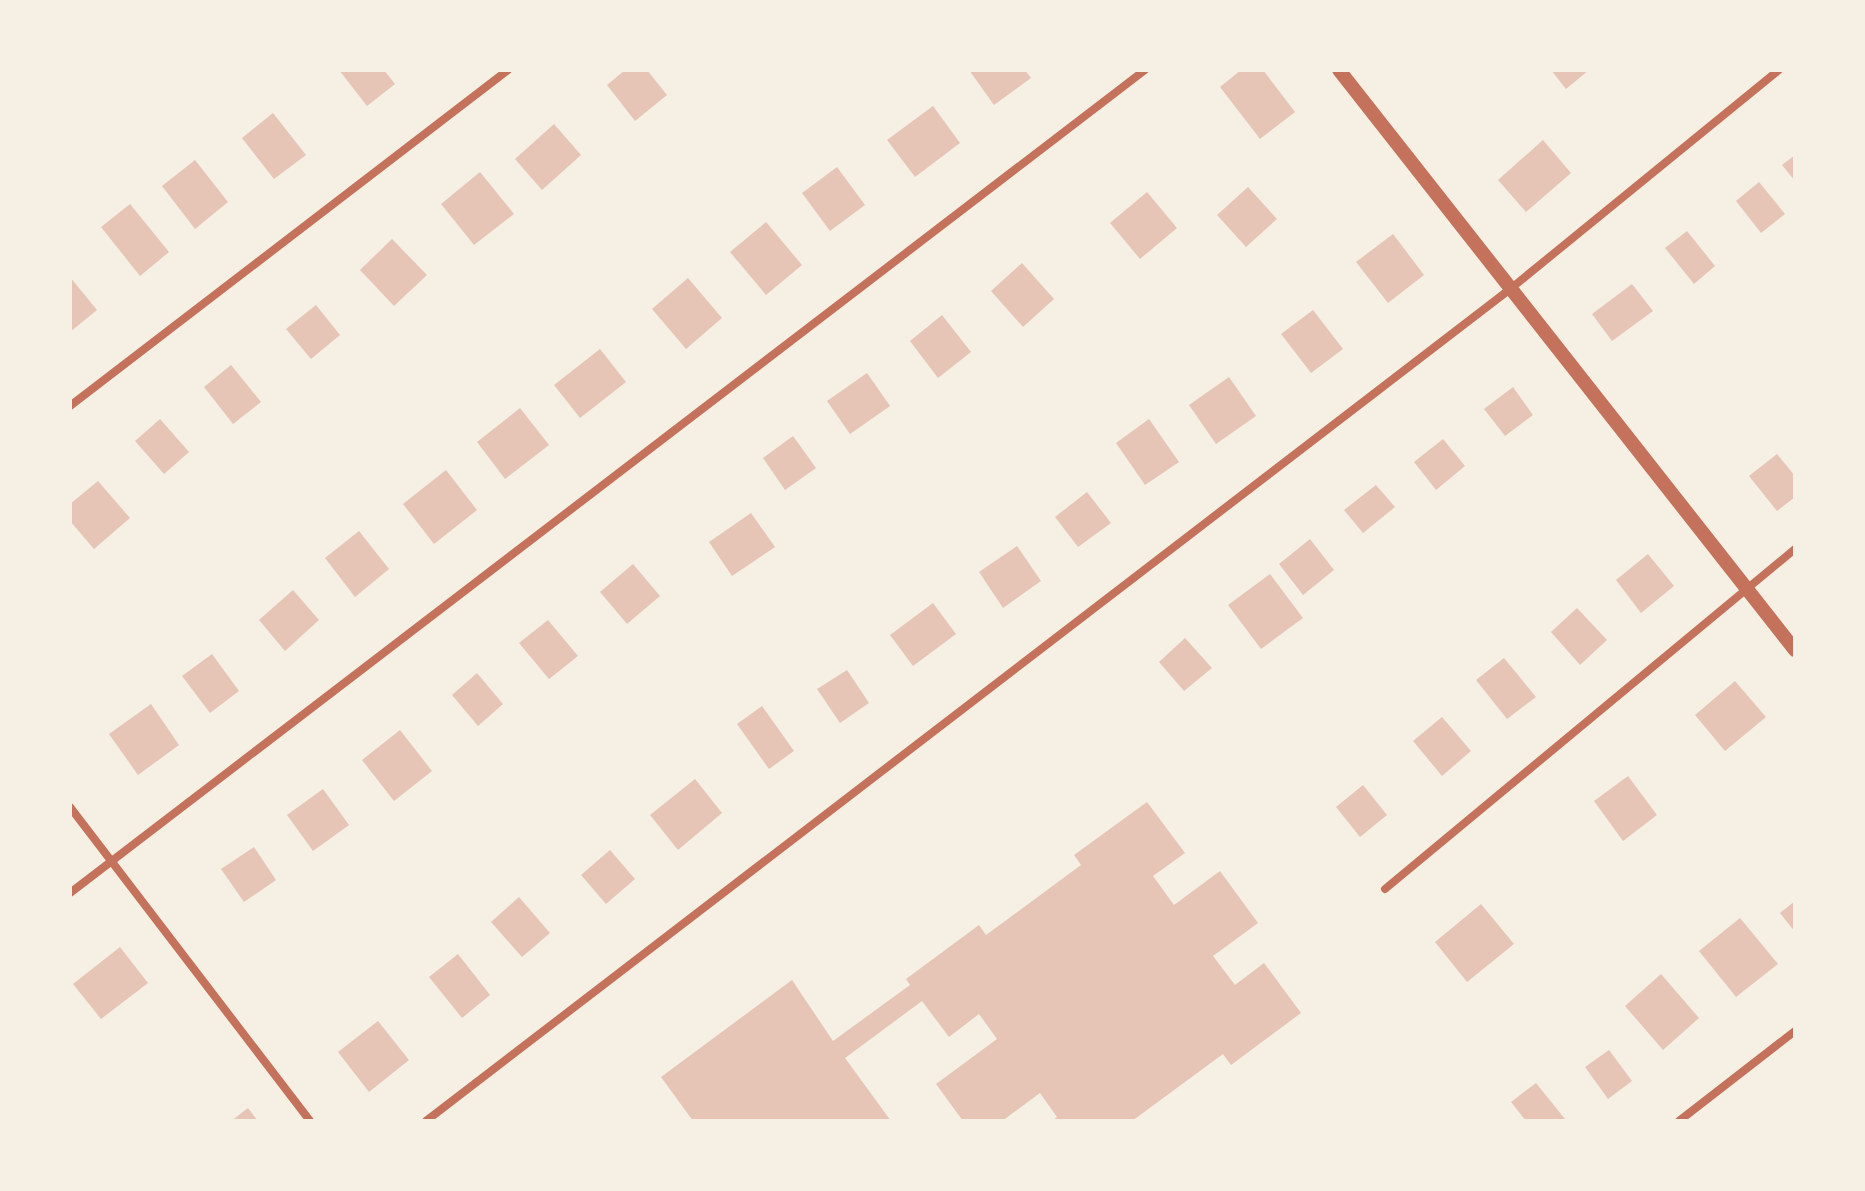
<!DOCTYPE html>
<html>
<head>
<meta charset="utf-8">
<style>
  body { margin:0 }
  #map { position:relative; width:1865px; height:1191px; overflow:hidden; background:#f6efe4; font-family:Commissioner,sans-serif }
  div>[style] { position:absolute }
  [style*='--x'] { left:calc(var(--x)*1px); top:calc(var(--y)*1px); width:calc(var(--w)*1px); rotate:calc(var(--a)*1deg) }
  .building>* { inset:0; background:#e6c5b7 }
  .minor>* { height:8px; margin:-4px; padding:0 4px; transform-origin:4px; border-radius:4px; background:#c5725c }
  .tertiary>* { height:14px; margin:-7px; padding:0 7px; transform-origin:7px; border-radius:7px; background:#c5725c }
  span { translate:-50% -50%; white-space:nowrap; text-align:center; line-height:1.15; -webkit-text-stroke:7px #f6efe4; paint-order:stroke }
  .frame { position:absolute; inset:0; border:72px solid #f6efe4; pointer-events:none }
</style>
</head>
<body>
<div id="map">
  <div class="building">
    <i style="clip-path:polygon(339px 70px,384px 70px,395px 84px,367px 106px)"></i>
    <i style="clip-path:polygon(625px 70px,647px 70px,667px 95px,635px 121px,607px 85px)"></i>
    <i style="clip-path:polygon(969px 70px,1025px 70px,1031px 78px,994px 105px)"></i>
    <i style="clip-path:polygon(1241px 70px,1263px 70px,1295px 112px,1260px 139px,1220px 87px)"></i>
    <i style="clip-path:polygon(1551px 70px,1589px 70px,1566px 89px)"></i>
    <i style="clip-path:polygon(933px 106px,960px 143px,915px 177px,887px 140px)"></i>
    <i style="clip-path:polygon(273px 113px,306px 155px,274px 179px,242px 138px)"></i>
    <i style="clip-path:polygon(554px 124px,581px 155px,542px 190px,515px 159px)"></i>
    <i style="clip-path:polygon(1543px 140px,1571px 173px,1526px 212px,1498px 180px)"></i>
    <i style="clip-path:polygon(1795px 155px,1795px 181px,1782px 165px)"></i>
    <i style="clip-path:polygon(195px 160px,228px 202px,195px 229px,162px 186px)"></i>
    <i style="clip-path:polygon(837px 167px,865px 205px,830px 231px,802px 193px)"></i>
    <i style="clip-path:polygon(480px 172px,514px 214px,474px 245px,441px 204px)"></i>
    <i style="clip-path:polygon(1759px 182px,1785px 214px,1761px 233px,1736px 201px)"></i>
    <i style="clip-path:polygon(1248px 187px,1277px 219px,1246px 247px,1217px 215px)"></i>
    <i style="clip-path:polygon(1147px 192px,1177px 228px,1140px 259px,1110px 223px)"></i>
    <i style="clip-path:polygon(130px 204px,169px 252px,140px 276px,101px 227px)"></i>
    <i style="clip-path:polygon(766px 222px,802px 265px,766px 295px,730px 252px)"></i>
    <i style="clip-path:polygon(1687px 231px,1715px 266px,1694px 284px,1665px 248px)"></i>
    <i style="clip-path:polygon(1393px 234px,1424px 275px,1388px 303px,1356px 262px)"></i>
    <i style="clip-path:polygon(392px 239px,427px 275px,394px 306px,360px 270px)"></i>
    <i style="clip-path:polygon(1022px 263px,1054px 299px,1023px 327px,991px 291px)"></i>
    <i style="clip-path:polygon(70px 277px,97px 310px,70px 332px)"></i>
    <i style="clip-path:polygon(688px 278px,722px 318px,686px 349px,652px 309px)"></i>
    <i style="clip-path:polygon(1632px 284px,1653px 311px,1612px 341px,1592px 314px)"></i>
    <i style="clip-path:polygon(316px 305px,340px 335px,311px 359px,286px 329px)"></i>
    <i style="clip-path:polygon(1313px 310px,1343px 349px,1311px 373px,1281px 334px)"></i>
    <i style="clip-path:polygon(942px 315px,971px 352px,938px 378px,910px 341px)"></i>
    <i style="clip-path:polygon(600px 349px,626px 382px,580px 418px,554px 385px)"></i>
    <i style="clip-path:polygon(231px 365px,261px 402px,233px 424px,204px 387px)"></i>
    <i style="clip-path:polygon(867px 373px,890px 406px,850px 434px,827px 401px)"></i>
    <i style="clip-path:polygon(1229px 377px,1256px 416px,1216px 444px,1189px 405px)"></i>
    <i style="clip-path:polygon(1513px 387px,1533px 415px,1505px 436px,1484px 409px)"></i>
    <i style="clip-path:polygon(520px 408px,549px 445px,505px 479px,477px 442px)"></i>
    <i style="clip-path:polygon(160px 419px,189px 452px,164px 474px,135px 441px)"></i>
    <i style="clip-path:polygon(1149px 419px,1179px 462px,1145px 485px,1116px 443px)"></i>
    <i style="clip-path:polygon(793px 436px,816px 468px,785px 490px,763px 458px)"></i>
    <i style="clip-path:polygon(1443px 439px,1465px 466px,1436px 490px,1414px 462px)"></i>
    <i style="clip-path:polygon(1777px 454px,1795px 476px,1795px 497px,1777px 511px,1749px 476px)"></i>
    <i style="clip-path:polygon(446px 470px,477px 510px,434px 544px,403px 504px)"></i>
    <i style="clip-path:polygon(98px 481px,130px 518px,94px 549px,70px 521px,70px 504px)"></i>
    <i style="clip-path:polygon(1376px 485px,1395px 507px,1363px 533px,1344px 510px)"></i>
    <i style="clip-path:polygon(1087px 492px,1111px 523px,1078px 547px,1055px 517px)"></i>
    <i style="clip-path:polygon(751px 513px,775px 547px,732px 576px,709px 542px)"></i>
    <i style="clip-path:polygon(359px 531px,389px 569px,355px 597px,325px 558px)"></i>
    <i style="clip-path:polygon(1310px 539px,1334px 570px,1303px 595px,1279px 564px)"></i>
    <i style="clip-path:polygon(1017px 546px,1041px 581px,1003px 608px,979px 572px)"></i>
    <i style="clip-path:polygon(1648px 554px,1674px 586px,1641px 613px,1616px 580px)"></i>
    <i style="clip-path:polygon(633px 564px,660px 596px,627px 624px,600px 592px)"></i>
    <i style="clip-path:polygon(1270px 574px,1303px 618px,1261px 649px,1228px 605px)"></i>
    <i style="clip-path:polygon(293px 590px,319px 620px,285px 651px,259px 620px)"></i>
    <i style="clip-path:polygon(933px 603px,956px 634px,913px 666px,890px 635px)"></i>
    <i style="clip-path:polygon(1577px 608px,1607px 640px,1580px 665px,1551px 632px)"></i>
    <i style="clip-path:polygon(548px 620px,578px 656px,549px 679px,519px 643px)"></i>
    <i style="clip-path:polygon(1185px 638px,1212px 668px,1184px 691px,1159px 662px)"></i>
    <i style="clip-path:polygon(212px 654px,239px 691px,210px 713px,182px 676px)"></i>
    <i style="clip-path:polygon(1504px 658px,1536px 697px,1507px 719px,1476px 680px)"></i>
    <i style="clip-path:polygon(847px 670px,869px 703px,840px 723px,817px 689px)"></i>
    <i style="clip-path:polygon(477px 673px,503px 704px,478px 726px,452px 695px)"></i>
    <i style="clip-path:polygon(1735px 681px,1766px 717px,1725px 751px,1695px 715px)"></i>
    <i style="clip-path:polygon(151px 704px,179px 745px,138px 775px,109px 734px)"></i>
    <i style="clip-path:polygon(762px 706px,794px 751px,769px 769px,737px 724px)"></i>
    <i style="clip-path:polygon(1442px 717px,1471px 751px,1442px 776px,1413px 741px)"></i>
    <i style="clip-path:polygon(400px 730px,432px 771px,394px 801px,362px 760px)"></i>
    <i style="clip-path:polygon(1628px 776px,1657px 815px,1623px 841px,1594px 801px)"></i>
    <i style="clip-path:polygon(695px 779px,722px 813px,678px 850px,650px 815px)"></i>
    <i style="clip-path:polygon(1363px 785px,1387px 815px,1360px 837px,1336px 807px)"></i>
    <i style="clip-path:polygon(323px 789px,349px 825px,313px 851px,287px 815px)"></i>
    <i style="clip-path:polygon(1147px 802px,1185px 853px,1153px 876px,1174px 905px,1220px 871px,1258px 923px,1213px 956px,1235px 985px,1264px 963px,1301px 1013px,1231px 1065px,1223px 1054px,1132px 1121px,1052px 1121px,1057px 1117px,1040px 1093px,1002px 1121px,963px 1121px,936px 1084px,997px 1039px,979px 1014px,949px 1037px,922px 1001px,845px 1058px,891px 1121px,693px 1121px,661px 1077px,792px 980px,833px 1041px,910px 985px,906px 979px,979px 925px,986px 935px,1081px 865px,1074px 855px)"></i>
    <i style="clip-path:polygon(254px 847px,276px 880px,244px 902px,221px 869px)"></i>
    <i style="clip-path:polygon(610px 850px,635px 879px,606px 904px,581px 875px)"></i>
    <i style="clip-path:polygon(519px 897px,550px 933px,522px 957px,491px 922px)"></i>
    <i style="clip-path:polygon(1795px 901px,1795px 932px,1780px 913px)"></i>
    <i style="clip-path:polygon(1481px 904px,1514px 944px,1467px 982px,1435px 942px)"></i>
    <i style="clip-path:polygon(1740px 918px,1778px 964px,1736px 997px,1699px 951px)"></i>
    <i style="clip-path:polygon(120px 947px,148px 983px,101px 1019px,73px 984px)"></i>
    <i style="clip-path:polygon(458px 954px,490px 995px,462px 1018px,429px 977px)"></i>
    <i style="clip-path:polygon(1661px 974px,1699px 1018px,1663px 1050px,1625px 1006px)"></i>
    <i style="clip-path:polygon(378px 1021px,409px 1060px,369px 1092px,338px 1052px)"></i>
    <i style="clip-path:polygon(1609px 1050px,1632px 1081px,1608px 1099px,1585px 1067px)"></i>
    <i style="clip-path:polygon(1536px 1083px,1565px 1119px,1562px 1121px,1526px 1121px,1511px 1102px)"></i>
    <i style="clip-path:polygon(248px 1108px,258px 1121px,231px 1121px)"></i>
  </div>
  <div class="minor">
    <i style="--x:70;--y:406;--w:552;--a:-37.49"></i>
    <i style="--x:70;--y:807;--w:395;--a:52.6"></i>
    <i style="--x:1385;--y:889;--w:533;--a:-39.67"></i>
    <i style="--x:70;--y:893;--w:1354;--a:-37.44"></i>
    <i style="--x:426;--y:1121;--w:1365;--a:-37.5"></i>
    <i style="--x:1509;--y:290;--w:348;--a:-39.2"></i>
    <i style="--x:1679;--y:1121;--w:147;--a:-37.8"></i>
  </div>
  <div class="tertiary">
    <i style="--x:1339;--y:70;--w:738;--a:51.83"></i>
  </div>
  <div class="frame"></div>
</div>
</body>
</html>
